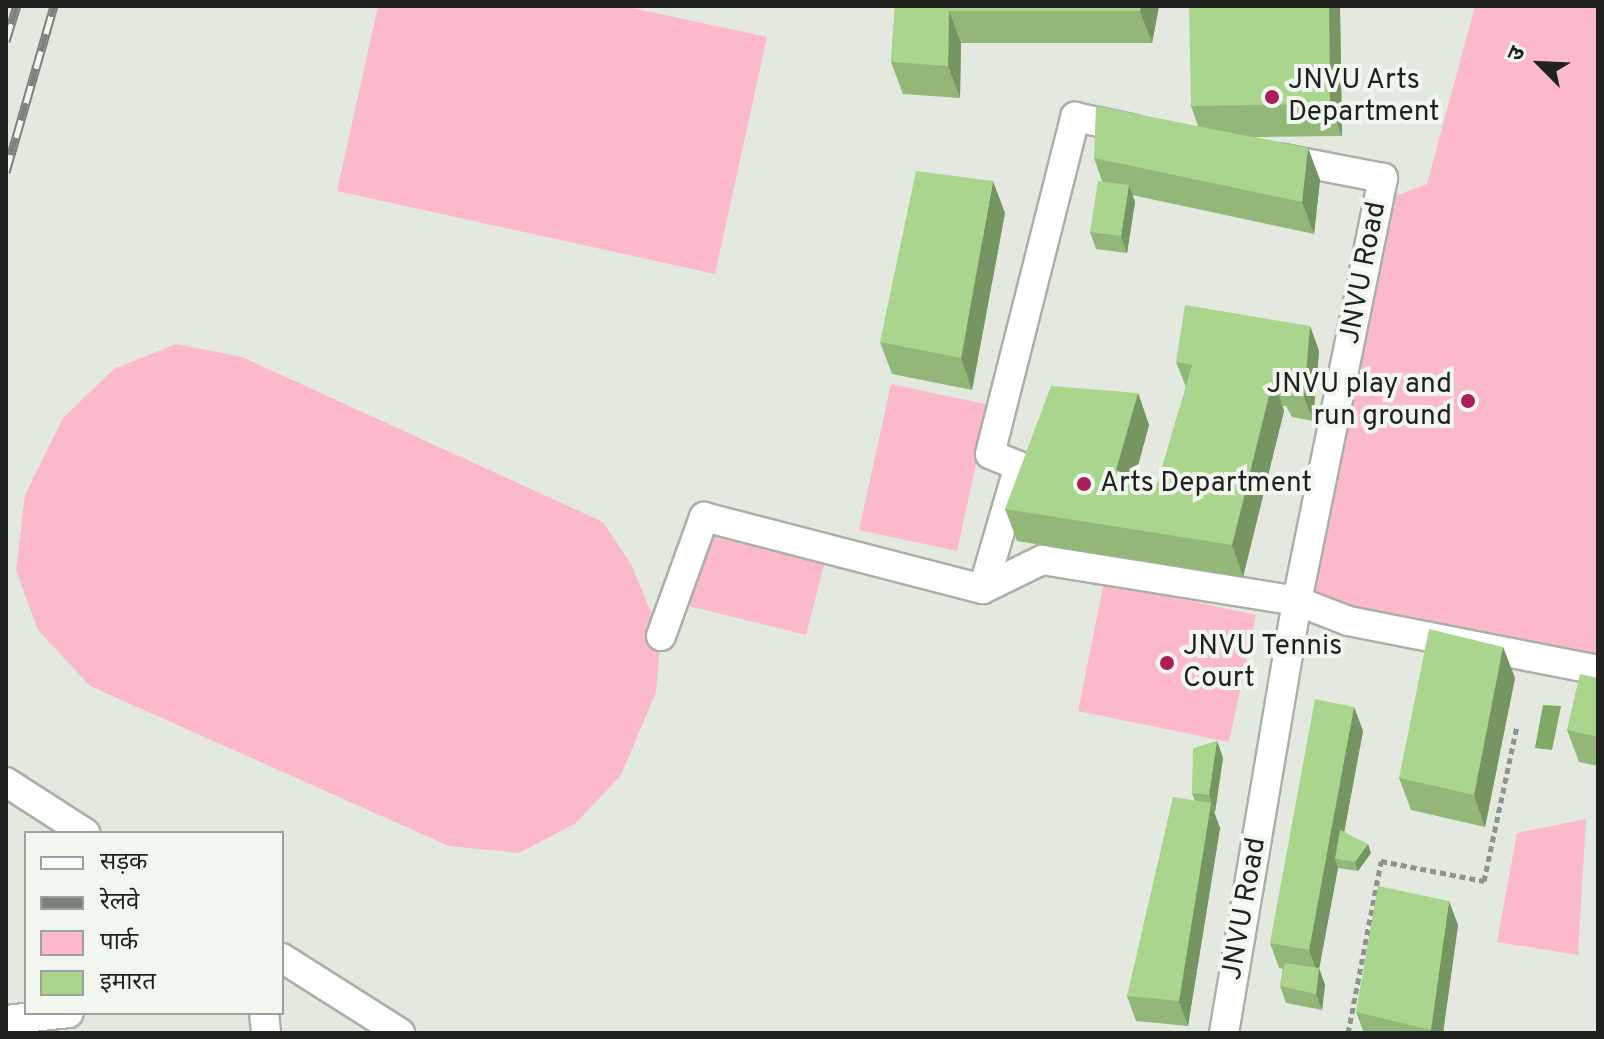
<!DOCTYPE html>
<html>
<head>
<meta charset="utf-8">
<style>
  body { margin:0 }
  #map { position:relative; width:1604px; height:1039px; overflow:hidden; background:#e4e9e0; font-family:Overpass,"Noto Sans Devanagari",sans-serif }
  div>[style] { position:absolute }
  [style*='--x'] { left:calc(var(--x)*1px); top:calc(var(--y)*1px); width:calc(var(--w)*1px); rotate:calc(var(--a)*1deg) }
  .green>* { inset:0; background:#fbb9c9 }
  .water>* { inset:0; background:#80a963 }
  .path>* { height:5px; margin-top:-2.5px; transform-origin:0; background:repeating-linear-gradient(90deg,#90938d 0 6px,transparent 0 10px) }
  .roads { filter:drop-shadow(2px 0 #abb0a7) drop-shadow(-2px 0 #abb0a7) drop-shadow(0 2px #abb0a7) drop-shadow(0 -2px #abb0a7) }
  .street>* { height:28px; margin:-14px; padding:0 14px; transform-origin:14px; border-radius:14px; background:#fff }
  .rail>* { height:9px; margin-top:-4.5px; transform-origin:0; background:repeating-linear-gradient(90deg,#f1f6ee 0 18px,#7d807b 0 36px); box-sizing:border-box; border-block:2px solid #7d807b }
  .wall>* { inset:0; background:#92b779 }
  .shaded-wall>* { inset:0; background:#779563 }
  .building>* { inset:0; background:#aad58d }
  .dots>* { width:22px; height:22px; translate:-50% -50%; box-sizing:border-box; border:4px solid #f1f6ee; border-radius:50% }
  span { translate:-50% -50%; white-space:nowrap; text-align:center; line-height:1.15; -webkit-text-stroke:8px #f1f6ee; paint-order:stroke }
  .poi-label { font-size:28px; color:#1f211e }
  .left { translate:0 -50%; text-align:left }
  .right { translate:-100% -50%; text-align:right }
  .street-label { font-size:28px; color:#1f211e }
  .frame { position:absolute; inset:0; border:8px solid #1f211e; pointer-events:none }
  .legend { position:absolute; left:24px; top:831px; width:260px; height:184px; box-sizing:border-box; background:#f1f6ee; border:2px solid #9da19b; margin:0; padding:10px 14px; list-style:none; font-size:24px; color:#1f211e }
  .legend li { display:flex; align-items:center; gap:16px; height:40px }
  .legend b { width:40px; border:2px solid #9da19b }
  .north { position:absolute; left:1500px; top:24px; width:80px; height:80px; -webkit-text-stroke:6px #f1f6ee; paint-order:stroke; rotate:294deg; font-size:22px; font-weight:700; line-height:32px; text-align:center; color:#1f211e }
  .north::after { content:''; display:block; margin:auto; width:28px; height:36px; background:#1f211e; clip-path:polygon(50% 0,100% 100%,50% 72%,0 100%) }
</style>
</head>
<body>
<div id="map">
  <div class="green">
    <i style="clip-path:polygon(378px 6px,623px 6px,767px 37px,715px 274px,337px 191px)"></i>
    <i style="clip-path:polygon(1475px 6px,1598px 6px,1598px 665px,1309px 605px,1378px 202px,1427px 184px)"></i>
    <i style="clip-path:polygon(176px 344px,242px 357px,603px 522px,631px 564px,661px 636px,656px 692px,621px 775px,576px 823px,519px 853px,449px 846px,90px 686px,38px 630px,16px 570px,25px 495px,63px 418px,114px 369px)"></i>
    <i style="clip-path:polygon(891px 384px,989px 405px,957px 551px,859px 530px)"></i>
    <i style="clip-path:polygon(703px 531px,825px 561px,806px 635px,685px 605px)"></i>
    <i style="clip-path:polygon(1104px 582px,1256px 615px,1229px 742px,1078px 711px)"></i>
    <i style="clip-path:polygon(1586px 819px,1578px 955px,1497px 942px,1517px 833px)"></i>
  </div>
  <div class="water">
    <i style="clip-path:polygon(1543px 705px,1561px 706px,1552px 750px,1535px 748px)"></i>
  </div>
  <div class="path">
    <i style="--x:1348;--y:1033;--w:175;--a:-79.1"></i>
    <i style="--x:1381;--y:861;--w:105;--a:11"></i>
    <i style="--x:1484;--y:881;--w:158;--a:-78"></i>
  </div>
  <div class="roads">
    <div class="street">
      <i style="--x:983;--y:589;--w:128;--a:-73.7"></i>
      <i style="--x:1019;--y:466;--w:31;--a:-158"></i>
      <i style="--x:990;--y:454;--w:348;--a:-75.8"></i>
      <i style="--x:1075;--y:117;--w:58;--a:11.9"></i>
      <i style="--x:661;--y:636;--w:127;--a:-70.1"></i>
      <i style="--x:704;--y:517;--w:288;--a:14.5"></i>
      <i style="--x:983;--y:589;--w:66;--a:-26.2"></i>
      <i style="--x:1042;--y:560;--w:258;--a:9.1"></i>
      <i style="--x:1297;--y:601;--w:55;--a:21.4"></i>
      <i style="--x:1348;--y:621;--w:255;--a:11.1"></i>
      <i style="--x:6;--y:782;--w:94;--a:32.8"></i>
      <i style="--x:282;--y:958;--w:140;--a:32.4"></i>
      <i style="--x:264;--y:1013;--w:20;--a:84"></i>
      <i style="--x:6;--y:1020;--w:63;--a:-6.3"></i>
      <i style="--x:1224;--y:1033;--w:438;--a:-80.4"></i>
      <i style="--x:1297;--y:601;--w:432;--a:-78.5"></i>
      <i style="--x:1383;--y:178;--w:106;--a:-169.1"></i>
    </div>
  </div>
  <div class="rail">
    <i style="--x:6;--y:41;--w:37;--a:-73"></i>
    <i style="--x:6;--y:172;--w:173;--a:-73.9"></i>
  </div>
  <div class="wall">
    <i style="clip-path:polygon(895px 6px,1159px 6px,1152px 43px,961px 43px,960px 98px,903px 94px,891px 62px)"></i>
    <i style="clip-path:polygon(1340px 6px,1342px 136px,1253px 137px,1308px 148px,1320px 180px,1314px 234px,1132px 195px,1135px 202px,1127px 253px,1096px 249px,1090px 232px,1102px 181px,1094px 158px,1198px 126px,1191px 106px)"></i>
    <i style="clip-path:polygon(1005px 213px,972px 390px,892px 374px,880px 342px)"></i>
    <i style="clip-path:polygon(1310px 326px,1319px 351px,1313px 421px,1292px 417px,1286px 406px,1283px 406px,1284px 411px,1243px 577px,1017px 541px,1005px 509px,1138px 393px,1149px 425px,1135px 477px,1157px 485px,1186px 387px,1176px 362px)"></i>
    <i style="clip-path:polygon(1503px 647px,1515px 678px,1485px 827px,1411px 810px,1399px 778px)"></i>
    <i style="clip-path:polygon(1598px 678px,1598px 766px,1579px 762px,1567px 730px)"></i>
    <i style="clip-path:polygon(1354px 707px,1363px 731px,1344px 832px,1371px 853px,1358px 871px,1338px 868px,1319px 968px,1325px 985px,1322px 1010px,1286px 1003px,1280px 986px,1283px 969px,1279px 968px,1270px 943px)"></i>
    <i style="clip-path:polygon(1217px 741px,1223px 758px,1215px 812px,1214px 812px,1220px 828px,1188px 1026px,1136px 1021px,1127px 996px,1195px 801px,1192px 793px)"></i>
    <i style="clip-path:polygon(1458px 925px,1443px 1033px,1364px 1033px,1356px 1012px)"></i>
  </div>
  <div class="shaded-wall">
    <i style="clip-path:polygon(1141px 6px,1159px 6px,1152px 43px,1140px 11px)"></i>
    <i style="clip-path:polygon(1329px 6px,1340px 6px,1342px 136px,1330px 104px)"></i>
    <i style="clip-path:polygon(949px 11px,961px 43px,960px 98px,948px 66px)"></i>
    <i style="clip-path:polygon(1308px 148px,1320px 180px,1314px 234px,1302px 202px)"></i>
    <i style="clip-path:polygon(993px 181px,1005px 213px,972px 390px,961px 358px)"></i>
    <i style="clip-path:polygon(1129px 185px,1135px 202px,1127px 253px,1121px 236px)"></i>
    <i style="clip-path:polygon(1310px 326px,1319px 351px,1313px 421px,1304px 397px)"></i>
    <i style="clip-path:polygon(1273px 379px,1284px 411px,1243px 577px,1232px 545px)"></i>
    <i style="clip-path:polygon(1138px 393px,1149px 425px,1128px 502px,1116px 470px)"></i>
    <i style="clip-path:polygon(1503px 647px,1515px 678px,1485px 827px,1474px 795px)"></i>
    <i style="clip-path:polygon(1354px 707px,1363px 731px,1339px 860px,1335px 859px,1338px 868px,1318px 975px,1309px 950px)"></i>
    <i style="clip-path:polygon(1217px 741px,1223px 758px,1215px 812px,1209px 795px)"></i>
    <i style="clip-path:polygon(1211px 803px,1220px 828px,1188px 1026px,1179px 1001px)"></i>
    <i style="clip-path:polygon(1368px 844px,1371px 853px,1358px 871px,1355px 862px)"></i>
    <i style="clip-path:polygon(1449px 901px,1458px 925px,1443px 1033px,1432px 1033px,1431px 1030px)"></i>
    <i style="clip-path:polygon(1319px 968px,1325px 985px,1322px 1010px,1316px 994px)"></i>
  </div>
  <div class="building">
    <i style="clip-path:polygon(895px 6px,1141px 6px,1140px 11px,949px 11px,948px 66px,891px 62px)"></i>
    <i style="clip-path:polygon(1189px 6px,1329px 6px,1330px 104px,1191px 106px)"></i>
    <i style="clip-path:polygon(1096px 106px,1308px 148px,1302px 202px,1094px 158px)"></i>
    <i style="clip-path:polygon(916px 171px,993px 181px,961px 358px,880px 342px)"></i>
    <i style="clip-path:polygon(1098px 181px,1129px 185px,1121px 236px,1090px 232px)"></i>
    <i style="clip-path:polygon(1185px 305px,1310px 326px,1304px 397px,1283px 392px,1277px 382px,1272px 381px,1273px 379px,1193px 362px,1192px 365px,1176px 362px)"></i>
    <i style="clip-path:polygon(1193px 362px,1273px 379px,1232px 545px,1005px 509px,1051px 386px,1138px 393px,1116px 470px,1157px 485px)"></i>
    <i style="clip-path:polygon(1429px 629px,1503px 647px,1474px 795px,1399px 778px)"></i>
    <i style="clip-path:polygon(1580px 674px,1598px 678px,1598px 737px,1567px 730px)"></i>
    <i style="clip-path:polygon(1315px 699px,1354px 707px,1309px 950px,1270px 943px)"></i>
    <i style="clip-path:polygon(1217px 741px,1209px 795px,1192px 793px,1193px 748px)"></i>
    <i style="clip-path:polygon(1173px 797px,1211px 803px,1179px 1001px,1127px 996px)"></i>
    <i style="clip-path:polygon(1340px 830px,1368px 844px,1355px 862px,1335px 859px)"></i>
    <i style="clip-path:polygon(1378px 886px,1449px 901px,1431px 1030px,1356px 1012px)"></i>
    <i style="clip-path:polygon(1285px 963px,1319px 968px,1316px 994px,1280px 986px)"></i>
  </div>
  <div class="dots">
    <i style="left:1272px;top:97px;background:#ad1e59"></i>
    <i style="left:1468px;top:401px;background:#ad1e59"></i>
    <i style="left:1084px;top:484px;background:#ad1e59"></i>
    <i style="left:1167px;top:663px;background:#ad1e59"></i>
  </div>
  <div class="poi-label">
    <span class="left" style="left:1288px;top:97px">JNVU Arts<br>Department</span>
    <span class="right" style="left:1452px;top:401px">JNVU play and<br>run ground</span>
    <span class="left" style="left:1100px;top:484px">Arts Department</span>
    <span class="left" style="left:1183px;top:663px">JNVU Tennis<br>Court</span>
  </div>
  <div class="street-label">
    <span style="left:1364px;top:273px;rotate:-79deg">JNVU Road</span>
    <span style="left:1245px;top:909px;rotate:-80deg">JNVU Road</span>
  </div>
  <div class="frame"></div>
  <ul class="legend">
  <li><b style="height:10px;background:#fff"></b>सड़क</li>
  <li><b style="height:10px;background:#7d807b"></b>रेलवे</li>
  <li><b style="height:22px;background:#fbb9c9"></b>पार्क</li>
  <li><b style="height:22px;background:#aad58d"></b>इमारत</li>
  </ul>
  <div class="north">उ</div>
</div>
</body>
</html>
